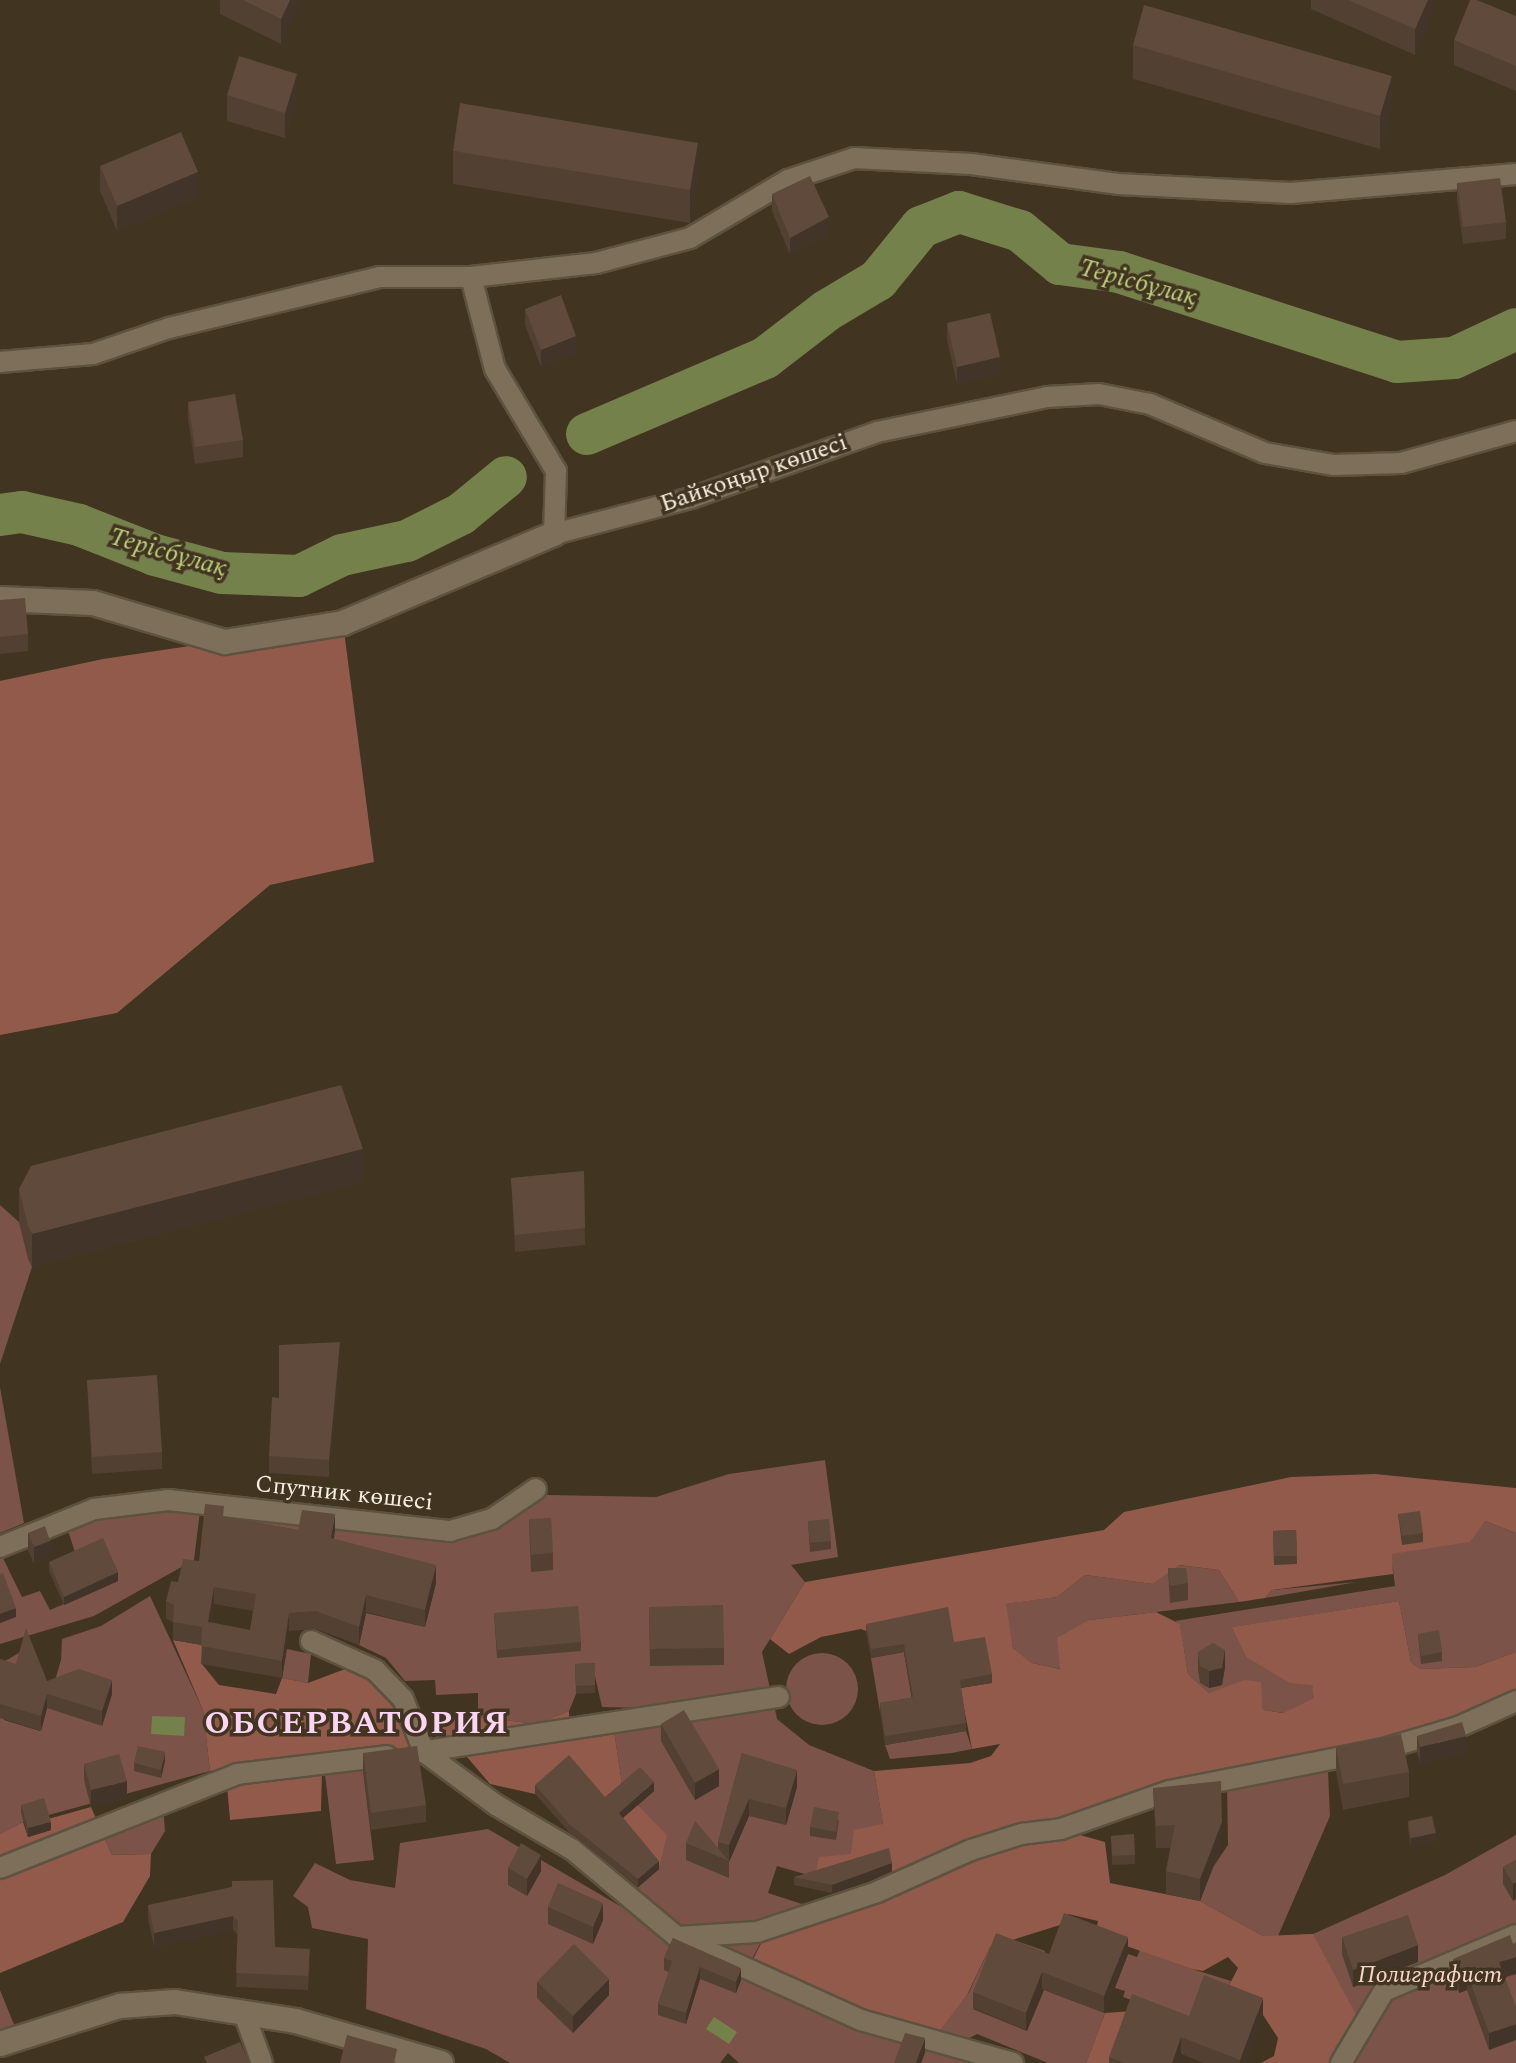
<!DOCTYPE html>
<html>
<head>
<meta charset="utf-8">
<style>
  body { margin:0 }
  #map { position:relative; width:1516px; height:2063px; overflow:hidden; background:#413420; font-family:Spectral,serif }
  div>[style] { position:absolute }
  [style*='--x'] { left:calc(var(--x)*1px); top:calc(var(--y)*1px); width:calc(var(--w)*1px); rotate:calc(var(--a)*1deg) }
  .green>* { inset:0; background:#7b5348 }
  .round { border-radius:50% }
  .forest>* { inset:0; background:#925a4b }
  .water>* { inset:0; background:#75814a }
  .river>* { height:42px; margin:-21px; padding:0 21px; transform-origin:21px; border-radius:21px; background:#75814a }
  .roads { filter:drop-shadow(2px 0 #5d5240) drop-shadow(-2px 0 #5d5240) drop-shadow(0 2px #5d5240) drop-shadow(0 -2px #5d5240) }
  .minor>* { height:20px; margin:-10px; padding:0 10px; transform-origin:10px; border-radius:10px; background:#7e6f5a }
  .tertiary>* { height:24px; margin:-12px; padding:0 12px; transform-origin:12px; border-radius:12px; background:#7e6f5a }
  .wall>* { inset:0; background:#524033 }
  .shaded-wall>* { inset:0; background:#423429 }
  .building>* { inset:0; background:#5f4a3b }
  span { translate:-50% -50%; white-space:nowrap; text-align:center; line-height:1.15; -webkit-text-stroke:7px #413420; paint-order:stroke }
  .street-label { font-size:24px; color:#f8f0e4 }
  .park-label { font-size:24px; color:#f8d4ca; font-style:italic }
  .water-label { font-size:26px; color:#bdce7c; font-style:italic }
  .district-label { font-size:32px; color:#fcd4f4; font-weight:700; letter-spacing:2px }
</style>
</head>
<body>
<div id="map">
  <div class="green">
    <i style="clip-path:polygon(0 1205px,19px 1222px,32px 1267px,0 1364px)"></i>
    <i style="clip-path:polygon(0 1387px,24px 1523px,0 1533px)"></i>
    <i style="clip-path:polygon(825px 1460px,838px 1557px,791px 1565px,805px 1582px,762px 1652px,770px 1689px,641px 1708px,602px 1707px,594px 1672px,576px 1672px,576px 1694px,569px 1711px,536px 1724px,478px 1717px,478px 1693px,436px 1695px,435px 1680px,405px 1681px,386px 1658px,359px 1645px,366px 1613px,425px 1627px,232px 1536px,236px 1514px,304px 1520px,329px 1568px,335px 1527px,395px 1536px,469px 1536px,495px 1529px,547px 1495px,656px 1497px,729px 1474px)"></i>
    <i style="clip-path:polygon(132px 1508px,200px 1511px,194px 1560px,94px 1616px,0 1644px,0 1623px,16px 1616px,0 1582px,0 1552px,22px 1597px,40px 1591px,50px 1610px,118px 1581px,77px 1558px,67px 1528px)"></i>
    <i style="clip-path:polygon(1485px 1521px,1516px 1533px,1516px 1652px,1475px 1667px,1420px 1669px,1411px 1662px,1399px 1601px,1233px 1627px,1246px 1657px,1312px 1684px,1315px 1698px,1284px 1713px,1263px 1710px,1260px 1682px,1209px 1693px,1188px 1674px,1180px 1625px,1175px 1621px,1395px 1586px,1391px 1554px)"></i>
    <i style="clip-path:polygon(1178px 1565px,1219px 1570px,1239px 1602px,1089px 1620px,1061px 1669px,1032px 1663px,1013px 1648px,1005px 1604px,1057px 1597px,1085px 1575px,1153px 1584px)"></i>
    <i style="clip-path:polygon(1357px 1582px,1265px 1598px,1272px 1590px)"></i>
    <i style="clip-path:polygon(150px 1596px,203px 1710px,210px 1771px,23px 1822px,0 1834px,0 1664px,24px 1650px,4px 1720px,40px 1731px,61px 1660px,62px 1639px,101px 1626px)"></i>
    <i style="clip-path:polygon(287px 1649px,311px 1654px,308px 1683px,282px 1678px)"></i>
    <i style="clip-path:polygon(904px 1652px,913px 1706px,880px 1712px,871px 1658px)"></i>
    <i class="round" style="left:786px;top:1653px;width:72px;height:72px"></i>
    <i style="clip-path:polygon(774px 1704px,777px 1719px,809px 1745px,874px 1771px,883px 1824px,851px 1855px,815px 1877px,777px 1866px,768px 1893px,805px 1905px,796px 1915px,755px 1928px,692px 1933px,634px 1891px,659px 1869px,666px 1835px,637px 1806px,654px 1791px,623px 1790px,614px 1731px)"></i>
    <i style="clip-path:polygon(966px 1731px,972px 1749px,952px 1753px,890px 1759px,885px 1745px)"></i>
    <i style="clip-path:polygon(363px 1770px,374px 1860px,336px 1864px,325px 1775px)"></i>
    <i style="clip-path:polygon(1328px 1771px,1330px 1816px,1278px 1936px,1313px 1934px,1445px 1875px,1516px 1835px,1516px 2063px,1341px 2063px,1263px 1936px,1200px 1901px,1211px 1870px,1228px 1845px,1227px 1785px)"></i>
    <i style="clip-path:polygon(163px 1805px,165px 1831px,151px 1854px,112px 1855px,103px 1834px)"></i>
    <i style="clip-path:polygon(488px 1829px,699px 1952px,735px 1993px,745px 1970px,909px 2037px,899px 2063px,739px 2063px,728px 2053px,720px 2063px,510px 2063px,486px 2049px,366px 2009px,368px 1939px,312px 1928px,308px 1907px,293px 1896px,315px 1863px,350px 1880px,395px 1888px,400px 1843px)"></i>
    <i style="clip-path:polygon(765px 1935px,752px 1959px,707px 1942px)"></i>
    <i style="clip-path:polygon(1008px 1938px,1045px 1951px,1039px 1967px,973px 2009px,1027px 2031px,1044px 1990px,1105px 2013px,1086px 2063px,1048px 2063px,977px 2034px,956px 2045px,934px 2039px,969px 1992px,990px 1947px)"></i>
    <i style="clip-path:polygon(1140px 1950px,1192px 1969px,1231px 1981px,1222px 1999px,1193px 2023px,1123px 1997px,1125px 1991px,1115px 1988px,1128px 1954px,1137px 1957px)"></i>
    <i style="clip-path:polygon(0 1990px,15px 2027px,0 2031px)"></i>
    <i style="clip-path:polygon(928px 2044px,992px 2063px,921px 2063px)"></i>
  </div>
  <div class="forest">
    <i style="clip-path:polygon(343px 623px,374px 862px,270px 885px,117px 1013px,0 1035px,0 681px,103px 659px)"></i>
    <i style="clip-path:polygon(1375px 1474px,1516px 1488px,1516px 1533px,1485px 1521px,1470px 1542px,1392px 1554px,1393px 1574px,1272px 1590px,1265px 1598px,1239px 1602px,1219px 1570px,1179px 1565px,1153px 1584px,1085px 1575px,1057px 1597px,1006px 1604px,1013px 1648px,1032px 1663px,1060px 1669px,1057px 1638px,1089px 1620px,1156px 1612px,1180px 1624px,1188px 1674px,1209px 1693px,1245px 1680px,1261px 1682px,1263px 1710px,1283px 1713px,1314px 1698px,1312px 1685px,1290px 1683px,1246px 1657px,1232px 1627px,1399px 1601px,1411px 1662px,1420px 1669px,1475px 1667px,1516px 1652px,1516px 1701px,1062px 1830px,1105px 1842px,1110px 1883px,1200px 1901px,1263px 1936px,1313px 1934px,1361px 2024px,1334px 2063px,1261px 2063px,1274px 2056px,1278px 2038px,1263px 2015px,1222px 1999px,1238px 1968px,1228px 1957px,1203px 1971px,1192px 1969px,1095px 1935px,1098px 1921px,1068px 1914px,1063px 1924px,990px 1947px,967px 1995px,940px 2031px,865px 2011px,749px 1967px,769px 1928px,920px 1871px,892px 1873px,889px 1857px,815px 1877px,819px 1857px,851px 1854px,854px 1830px,883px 1824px,874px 1771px,970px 1763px,991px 1756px,1000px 1744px,972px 1749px,960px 1688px,991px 1683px,861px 1629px,821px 1637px,789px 1654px,770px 1639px,805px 1582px,1104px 1530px,1124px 1512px,1291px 1477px)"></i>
    <i style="clip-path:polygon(173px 1640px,202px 1645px,202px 1664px,219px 1685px,276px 1694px,282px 1678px,308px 1683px,361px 1663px,397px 1706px,415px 1748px,210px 1771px,203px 1710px)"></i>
    <i style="clip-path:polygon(569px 1711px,569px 1718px,539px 1729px,437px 1741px,433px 1722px,478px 1717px,536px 1724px)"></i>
    <i style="clip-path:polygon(614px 1731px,623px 1790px,667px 1835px,659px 1869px,569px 1764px,535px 1794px,490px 1784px,462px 1751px)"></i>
    <i style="clip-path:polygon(322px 1770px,321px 1811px,230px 1820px,227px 1785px)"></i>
    <i style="clip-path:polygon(91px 1807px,112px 1855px,151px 1854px,150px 1876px,123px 1922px,0 1973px,0 1834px,23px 1822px,28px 1837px,50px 1830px,48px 1819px)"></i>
    <i style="clip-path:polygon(1132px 2011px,1113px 2063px,1086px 2063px,1105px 2013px)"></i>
  </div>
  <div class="water">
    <i style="clip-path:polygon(152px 1716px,185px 1717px,184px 1736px,151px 1734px)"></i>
    <i style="clip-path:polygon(714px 2017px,737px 2032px,729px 2044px,706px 2029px)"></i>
  </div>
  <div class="river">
    <i style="--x:587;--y:434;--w:194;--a:-23.1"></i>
    <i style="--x:765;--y:358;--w:77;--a:-37.6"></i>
    <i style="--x:826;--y:311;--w:61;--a:-30.8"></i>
    <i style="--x:878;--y:280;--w:68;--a:-50.9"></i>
    <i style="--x:921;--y:227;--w:41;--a:-21.5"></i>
    <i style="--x:959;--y:212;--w:64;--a:17.3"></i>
    <i style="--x:1020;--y:231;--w:52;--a:39.5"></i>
    <i style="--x:1060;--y:264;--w:60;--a:7.7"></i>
    <i style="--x:1119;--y:272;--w:292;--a:17.9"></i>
    <i style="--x:1397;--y:362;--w:57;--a:-4"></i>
    <i style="--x:1454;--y:358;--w:68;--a:-25.1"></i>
    <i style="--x:0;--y:515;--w:22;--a:-8"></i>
    <i style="--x:22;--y:512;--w:58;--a:12.8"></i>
    <i style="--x:79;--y:525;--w:82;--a:21.5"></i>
    <i style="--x:155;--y:555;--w:69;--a:15"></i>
    <i style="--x:222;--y:573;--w:77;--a:2.2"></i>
    <i style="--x:299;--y:576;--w:48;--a:-26"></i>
    <i style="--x:342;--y:555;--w:66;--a:-12.2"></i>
    <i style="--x:407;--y:541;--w:60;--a:-26.6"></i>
    <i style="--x:461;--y:514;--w:58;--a:-39.4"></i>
  </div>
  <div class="roads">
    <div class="minor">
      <i style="--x:471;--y:277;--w:95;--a:75.4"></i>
      <i style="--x:495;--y:369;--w:119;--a:59.1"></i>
      <i style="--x:556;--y:471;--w:63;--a:91.8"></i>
      <i style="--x:554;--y:534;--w:142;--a:-14.7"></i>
      <i style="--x:691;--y:498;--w:197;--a:-19.5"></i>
      <i style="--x:877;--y:432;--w:174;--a:-11.6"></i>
      <i style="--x:1047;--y:397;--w:52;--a:-3.3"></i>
      <i style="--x:1099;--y:394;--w:52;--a:11.1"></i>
      <i style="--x:1150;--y:404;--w:125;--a:23.1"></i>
      <i style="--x:1265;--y:453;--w:70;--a:9.9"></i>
      <i style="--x:1334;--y:465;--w:67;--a:-1.7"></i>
      <i style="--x:1401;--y:463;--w:119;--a:-15.5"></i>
      <i style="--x:0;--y:362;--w:93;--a:-4.9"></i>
      <i style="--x:93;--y:354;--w:80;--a:-18.9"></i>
      <i style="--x:169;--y:328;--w:217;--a:-13.6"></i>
      <i style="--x:380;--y:277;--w:91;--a:0"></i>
      <i style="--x:471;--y:277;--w:126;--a:-6.4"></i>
      <i style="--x:596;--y:263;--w:97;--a:-14.9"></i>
      <i style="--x:690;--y:238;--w:114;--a:-30.6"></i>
      <i style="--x:788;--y:180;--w:70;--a:-18.4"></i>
      <i style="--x:854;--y:158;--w:117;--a:2.9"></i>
      <i style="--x:971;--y:164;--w:148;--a:7.7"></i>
      <i style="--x:1118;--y:184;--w:173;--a:3"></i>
      <i style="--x:1291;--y:193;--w:226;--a:-4.8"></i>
      <i style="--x:0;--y:1547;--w:101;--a:-22"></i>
      <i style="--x:94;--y:1509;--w:75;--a:-6.9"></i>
      <i style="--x:168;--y:1500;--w:284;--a:6.3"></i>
      <i style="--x:450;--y:1531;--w:44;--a:-15.9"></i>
      <i style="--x:492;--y:1519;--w:53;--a:-34.3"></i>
      <i style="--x:311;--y:1641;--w:70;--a:24.4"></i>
      <i style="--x:375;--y:1670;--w:40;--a:46"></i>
      <i style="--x:403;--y:1699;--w:57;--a:68.4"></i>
      <i style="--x:424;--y:1752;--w:89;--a:36.4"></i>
      <i style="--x:496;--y:1805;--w:89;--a:30.3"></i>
      <i style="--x:573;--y:1850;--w:136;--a:39.9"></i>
      <i style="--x:677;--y:1937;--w:202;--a:24.3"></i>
      <i style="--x:861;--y:2020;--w:158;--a:15.8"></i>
      <i style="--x:419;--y:1752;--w:364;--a:-8.7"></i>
      <i style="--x:0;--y:1868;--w:255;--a:-21.6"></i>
      <i style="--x:237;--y:1774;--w:151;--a:-6.8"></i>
      <i style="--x:677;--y:1937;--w:80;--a:-3.6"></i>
      <i style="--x:757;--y:1932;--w:126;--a:-18.4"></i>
      <i style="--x:877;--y:1892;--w:103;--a:-24.1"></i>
      <i style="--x:971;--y:1850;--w:52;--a:-17.7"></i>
      <i style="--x:1021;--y:1834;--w:40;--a:-7.1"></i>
      <i style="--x:1061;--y:1829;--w:114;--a:-19.4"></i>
      <i style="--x:1169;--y:1791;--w:218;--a:-11.1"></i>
      <i style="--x:1383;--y:1749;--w:78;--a:-16.3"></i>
      <i style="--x:1458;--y:1727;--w:64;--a:-24.1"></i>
      <i style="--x:244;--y:2013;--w:53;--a:70.2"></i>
      <i style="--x:1341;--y:2063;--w:84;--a:-59.2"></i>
      <i style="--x:1384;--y:1991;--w:143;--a:-23"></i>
    </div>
    <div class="tertiary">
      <i style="--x:0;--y:599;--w:93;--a:2.5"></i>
      <i style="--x:93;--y:603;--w:138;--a:16.5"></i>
      <i style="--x:225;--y:642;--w:120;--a:-9.1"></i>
      <i style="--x:343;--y:623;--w:229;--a:-22.9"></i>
      <i style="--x:0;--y:2044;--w:126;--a:-17.6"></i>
      <i style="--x:120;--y:2006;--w:55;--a:-4.2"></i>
      <i style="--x:175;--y:2002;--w:122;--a:8.9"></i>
      <i style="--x:296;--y:2021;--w:151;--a:16.2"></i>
    </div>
  </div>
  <div class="wall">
    <i style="clip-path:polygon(220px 0,302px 0,281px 44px,220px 14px)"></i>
    <i style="clip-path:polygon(1311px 0,1433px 0,1433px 12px,1415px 55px,1311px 9px)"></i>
    <i style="clip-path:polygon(1516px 16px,1516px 91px,1454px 65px,1454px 40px)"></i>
    <i style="clip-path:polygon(1133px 45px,1392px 109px,1380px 149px,1133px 79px)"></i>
    <i style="clip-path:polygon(227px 95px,297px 99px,285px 138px,227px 121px)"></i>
    <i style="clip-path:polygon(453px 151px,698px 176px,690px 223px,453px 184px)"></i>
    <i style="clip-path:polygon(100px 166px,198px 197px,117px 231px,100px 191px)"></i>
    <i style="clip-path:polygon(1457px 183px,1506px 222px,1506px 239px,1463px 244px,1457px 200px)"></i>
    <i style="clip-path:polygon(772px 194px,829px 234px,790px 255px,772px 211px)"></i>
    <i style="clip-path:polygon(525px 309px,576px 353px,541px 367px,525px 325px)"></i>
    <i style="clip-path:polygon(947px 323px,1000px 374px,957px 384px,947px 340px)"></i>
    <i style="clip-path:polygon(188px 402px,243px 440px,243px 457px,195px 464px,188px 419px)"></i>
    <i style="clip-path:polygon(0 600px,28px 634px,28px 651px,0 654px)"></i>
    <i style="clip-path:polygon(584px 1171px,585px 1245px,515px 1252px,511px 1178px)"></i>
    <i style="clip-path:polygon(363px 1182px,32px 1267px,28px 1259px,19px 1222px,19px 1189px)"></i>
    <i style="clip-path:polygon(340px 1359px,329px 1477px,269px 1473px,269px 1456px,279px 1398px)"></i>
    <i style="clip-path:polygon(87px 1380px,162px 1452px,162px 1469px,92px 1474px)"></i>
    <i style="clip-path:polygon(1398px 1514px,1423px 1533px,1423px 1542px,1402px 1545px)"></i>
    <i style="clip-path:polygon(evenodd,224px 1517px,298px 1530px,335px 1531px,333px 1539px,436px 1583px,425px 1627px,366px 1612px,359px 1645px,316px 1629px,289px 1631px,282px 1678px,201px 1664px,202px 1645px,173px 1640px,173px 1622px,166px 1619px,166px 1601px,178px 1582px,199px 1561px,224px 1517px,214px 1604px,253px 1611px,250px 1630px,211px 1622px,214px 1604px)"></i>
    <i style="clip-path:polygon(529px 1519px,553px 1553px,553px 1570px,531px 1572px)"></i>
    <i style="clip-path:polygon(808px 1521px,831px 1541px,831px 1549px,810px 1552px)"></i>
    <i style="clip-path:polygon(1296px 1530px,1297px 1564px,1274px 1565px,1273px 1531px)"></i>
    <i style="clip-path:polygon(28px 1533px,50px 1558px,34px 1564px,28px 1550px)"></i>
    <i style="clip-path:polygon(49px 1562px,118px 1581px,64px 1605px,49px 1571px)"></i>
    <i style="clip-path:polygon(1168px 1568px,1188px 1583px,1188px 1600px,1170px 1603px)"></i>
    <i style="clip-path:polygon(649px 1607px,724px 1648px,724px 1665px,650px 1666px)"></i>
    <i style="clip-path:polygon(494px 1613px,581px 1642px,581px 1651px,497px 1658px)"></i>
    <i style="clip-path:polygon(866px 1624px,954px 1642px,992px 1674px,992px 1683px,961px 1688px,966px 1723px,966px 1731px,885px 1745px,880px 1712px,880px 1703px,912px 1698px,904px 1652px,871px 1658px,866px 1633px)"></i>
    <i style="clip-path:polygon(1418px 1634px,1442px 1652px,1442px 1661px,1421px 1664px)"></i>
    <i style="clip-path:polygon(1198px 1652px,1225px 1667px,1222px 1685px,1209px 1688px,1200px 1683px,1198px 1669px)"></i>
    <i style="clip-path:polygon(0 1659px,47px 1681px,112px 1694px,102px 1726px,47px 1708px,41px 1731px,0 1718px)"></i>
    <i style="clip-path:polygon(595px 1663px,595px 1693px,576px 1694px,575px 1664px)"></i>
    <i style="clip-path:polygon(661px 1724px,719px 1786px,695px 1800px,661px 1741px)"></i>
    <i style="clip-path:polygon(1417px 1736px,1466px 1753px,1420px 1764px,1417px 1752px)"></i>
    <i style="clip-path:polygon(1336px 1747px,1409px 1772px,1409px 1797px,1343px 1810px,1336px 1772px)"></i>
    <i style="clip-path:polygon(363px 1753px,426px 1805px,426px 1822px,371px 1830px,363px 1770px)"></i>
    <i style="clip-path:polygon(742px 1753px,797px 1787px,786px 1825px,749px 1816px,729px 1862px,729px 1878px,686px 1860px,686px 1843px,718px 1848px,718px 1842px)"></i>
    <i style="clip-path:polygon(165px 1761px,161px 1778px,134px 1771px,134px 1763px)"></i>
    <i style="clip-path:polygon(84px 1764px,127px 1798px,91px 1807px,84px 1780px)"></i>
    <i style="clip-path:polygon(535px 1785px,605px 1797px,654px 1791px,623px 1818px,659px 1869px,638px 1887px,569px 1832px,535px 1794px)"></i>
    <i style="clip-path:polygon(1153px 1788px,1222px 1844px,1200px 1901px,1166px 1894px,1166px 1871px,1170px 1848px,1156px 1848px)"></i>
    <i style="clip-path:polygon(21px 1805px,51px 1830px,28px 1837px,21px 1813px)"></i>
    <i style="clip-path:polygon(839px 1820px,836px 1840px,810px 1836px,810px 1827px)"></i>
    <i style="clip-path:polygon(1408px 1821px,1436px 1841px,1411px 1847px,1408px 1830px)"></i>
    <i style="clip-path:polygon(1134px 1834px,1135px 1864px,1112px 1865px,1111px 1836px)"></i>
    <i style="clip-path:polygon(1516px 1860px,1513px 1901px,1503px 1884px,1503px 1867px)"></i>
    <i style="clip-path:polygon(508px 1868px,541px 1871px,527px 1896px,508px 1885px)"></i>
    <i style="clip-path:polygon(892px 1871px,832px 1893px,794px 1885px,794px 1877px)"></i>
    <i style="clip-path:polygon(232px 1887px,275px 1947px,310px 1963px,308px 1990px,236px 1987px,238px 1935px,233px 1930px,154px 1947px,148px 1919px,148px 1905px)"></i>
    <i style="clip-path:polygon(548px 1907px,603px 1920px,593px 1944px,548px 1924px)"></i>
    <i style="clip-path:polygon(1342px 1937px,1418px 1962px,1353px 1987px,1342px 1954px)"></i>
    <i style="clip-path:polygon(673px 1938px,741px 1980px,736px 1993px,700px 1979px,686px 2024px,658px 2015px,658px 2004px,669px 1972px,664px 1970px,664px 1958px)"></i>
    <i style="clip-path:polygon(1049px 1954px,1128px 1954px,1104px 2013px,1042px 1989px,1026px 2030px,973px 2008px,973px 1992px)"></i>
    <i style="clip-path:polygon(1453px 1959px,1505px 1977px,1489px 2050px,1467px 1990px,1459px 1993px,1453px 1976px)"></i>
    <i style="clip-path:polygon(537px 1982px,609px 1995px,573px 2033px,537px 1998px)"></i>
    <i style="clip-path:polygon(1263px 2015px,1245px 2063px,1204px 2063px,1181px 2054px,1178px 2063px,1109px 2063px,1109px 2057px,1189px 2016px)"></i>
  </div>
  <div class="shaded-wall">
    <i style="clip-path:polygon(290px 0,302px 0,281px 44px,281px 19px)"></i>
    <i style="clip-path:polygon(1428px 0,1433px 0,1433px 12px,1415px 55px,1415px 29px)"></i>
    <i style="clip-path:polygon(297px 74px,297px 99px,285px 138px,285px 113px)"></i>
    <i style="clip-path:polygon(1392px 76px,1392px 109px,1380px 149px,1380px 116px)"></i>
    <i style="clip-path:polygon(698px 143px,698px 176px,690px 223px,690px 190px)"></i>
    <i style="clip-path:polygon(198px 172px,198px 197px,117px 231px,117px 206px)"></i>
    <i style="clip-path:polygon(829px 217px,829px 234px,790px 255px,790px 238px)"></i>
    <i style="clip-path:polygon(576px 336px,576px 353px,541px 367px,541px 350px)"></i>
    <i style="clip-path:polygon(1000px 357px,1000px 374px,957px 384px,957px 367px)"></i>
    <i style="clip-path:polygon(363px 1149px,363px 1182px,32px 1267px,32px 1234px)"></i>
    <i style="clip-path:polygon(340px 1342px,340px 1359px,329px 1477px,329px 1460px)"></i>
    <i style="clip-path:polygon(335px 1514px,335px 1531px,331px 1556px,331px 1538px)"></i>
    <i style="clip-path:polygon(50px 1541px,50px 1558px,34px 1564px,34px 1547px)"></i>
    <i style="clip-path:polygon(436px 1565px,436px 1583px,425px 1627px,425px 1610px)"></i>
    <i style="clip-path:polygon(118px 1572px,118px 1581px,64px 1605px,64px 1597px)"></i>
    <i style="clip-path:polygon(214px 1587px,214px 1604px,208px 1640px,208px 1622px)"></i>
    <i style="clip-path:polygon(366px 1595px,366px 1612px,359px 1645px,359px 1627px)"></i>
    <i style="clip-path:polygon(16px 1608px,16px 1617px,0 1623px,0 1614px)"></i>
    <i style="clip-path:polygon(289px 1613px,289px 1631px,282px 1678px,282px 1661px)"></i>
    <i style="clip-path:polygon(1225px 1650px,1225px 1667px,1222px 1685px,1209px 1688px,1209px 1671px)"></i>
    <i style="clip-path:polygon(112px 1680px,112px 1694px,102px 1726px,102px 1711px)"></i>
    <i style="clip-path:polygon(47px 1694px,47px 1708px,41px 1731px,41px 1716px)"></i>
    <i style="clip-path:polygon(1466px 1736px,1466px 1753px,1420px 1764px,1420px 1747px)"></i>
    <i style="clip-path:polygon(165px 1752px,165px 1761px,161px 1778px,161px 1770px)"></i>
    <i style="clip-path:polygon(719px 1769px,719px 1786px,695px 1800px,695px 1783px)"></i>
    <i style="clip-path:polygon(797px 1770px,797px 1787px,786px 1825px,786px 1808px)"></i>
    <i style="clip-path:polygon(127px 1781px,127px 1798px,91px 1807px,91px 1790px)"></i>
    <i style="clip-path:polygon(654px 1782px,654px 1791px,619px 1821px,619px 1813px)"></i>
    <i style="clip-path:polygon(749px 1799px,749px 1816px,729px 1862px,729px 1845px)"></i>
    <i style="clip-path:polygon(51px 1822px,51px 1830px,28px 1837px,28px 1828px)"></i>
    <i style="clip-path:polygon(1222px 1822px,1222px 1844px,1200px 1901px,1200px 1879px)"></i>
    <i style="clip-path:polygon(1436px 1833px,1436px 1841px,1411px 1847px,1411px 1838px)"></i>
    <i style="clip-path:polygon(541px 1855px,541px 1871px,527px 1896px,527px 1879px)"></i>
    <i style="clip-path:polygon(659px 1861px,659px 1869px,638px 1887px,638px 1879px)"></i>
    <i style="clip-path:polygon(892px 1863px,892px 1871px,832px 1893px,832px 1885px)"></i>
    <i style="clip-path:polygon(1516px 1882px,1516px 1899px,1513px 1901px,1513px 1884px)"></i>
    <i style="clip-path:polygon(603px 1903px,603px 1920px,593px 1944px,593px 1927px)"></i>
    <i style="clip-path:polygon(233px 1916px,233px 1930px,154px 1947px,154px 1933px)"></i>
    <i style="clip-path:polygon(1128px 1937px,1128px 1954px,1104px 2013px,1104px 1996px)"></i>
    <i style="clip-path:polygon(1418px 1945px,1418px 1962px,1353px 1987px,1353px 1970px)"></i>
    <i style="clip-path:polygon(1516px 1957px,1516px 1974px,1499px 1979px,1499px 1962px)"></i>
    <i style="clip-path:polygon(700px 1967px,700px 1979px,686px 2024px,686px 2013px)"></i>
    <i style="clip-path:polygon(741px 1968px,741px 1980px,736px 1993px,736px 1982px)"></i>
    <i style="clip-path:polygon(1042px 1972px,1042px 1989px,1026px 2030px,1026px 2013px)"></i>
    <i style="clip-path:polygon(1467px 1973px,1467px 1990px,1459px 1993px,1459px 1976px)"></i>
    <i style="clip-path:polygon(609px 1979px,609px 1995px,573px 2033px,573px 2016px)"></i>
    <i style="clip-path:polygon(1263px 1998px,1263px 2015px,1245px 2063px,1240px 2063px,1240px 2060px)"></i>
    <i style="clip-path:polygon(1516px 2024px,1516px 2040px,1489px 2050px,1489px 2033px)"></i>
    <i style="clip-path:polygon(1181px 2037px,1181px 2054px,1178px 2063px,1172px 2063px)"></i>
    <i style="clip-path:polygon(925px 2038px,925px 2052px,921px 2063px,916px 2063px)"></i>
  </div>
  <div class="building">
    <i style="clip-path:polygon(243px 0,290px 0,281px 19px)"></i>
    <i style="clip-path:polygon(1348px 0,1428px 0,1415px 29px)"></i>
    <i style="clip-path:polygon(1470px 0,1477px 0,1516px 16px,1516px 66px,1454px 40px)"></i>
    <i style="clip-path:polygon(1144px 5px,1392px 76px,1380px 116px,1133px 45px)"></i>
    <i style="clip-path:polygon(239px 56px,297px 74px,285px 113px,227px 95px)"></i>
    <i style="clip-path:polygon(460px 103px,698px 143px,690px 190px,453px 151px)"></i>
    <i style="clip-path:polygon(181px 132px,198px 172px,117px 206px,100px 166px)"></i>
    <i style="clip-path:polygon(810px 176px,829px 217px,790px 238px,772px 194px)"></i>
    <i style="clip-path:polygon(1500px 178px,1506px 222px,1463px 227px,1457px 183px)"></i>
    <i style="clip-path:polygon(561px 295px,576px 336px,541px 350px,525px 309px)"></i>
    <i style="clip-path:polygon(990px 313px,1000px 357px,957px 367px,947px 323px)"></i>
    <i style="clip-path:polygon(235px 394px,243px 440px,195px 447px,188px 402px)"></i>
    <i style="clip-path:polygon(25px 598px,28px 634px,0 637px,0 600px)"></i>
    <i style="clip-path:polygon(341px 1085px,363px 1149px,32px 1234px,28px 1226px,19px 1189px,31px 1166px)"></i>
    <i style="clip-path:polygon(584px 1171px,585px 1228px,515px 1235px,511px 1178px)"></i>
    <i style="clip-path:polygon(340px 1342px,329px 1460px,269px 1456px,272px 1397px,279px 1398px,279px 1345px)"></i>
    <i style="clip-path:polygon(157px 1375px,162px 1452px,92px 1457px,87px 1380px)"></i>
    <i style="clip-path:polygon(evenodd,205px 1504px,224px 1506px,223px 1516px,298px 1530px,302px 1510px,335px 1514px,331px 1538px,436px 1565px,425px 1610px,366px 1595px,359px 1627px,316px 1611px,289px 1613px,282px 1661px,201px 1646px,202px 1627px,173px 1622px,174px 1605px,166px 1601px,171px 1581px,178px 1582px,183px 1559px,199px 1561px,205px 1504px,214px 1587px,256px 1594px,250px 1630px,208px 1622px,214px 1587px)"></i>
    <i style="clip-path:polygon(1420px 1511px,1423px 1533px,1402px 1536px,1398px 1514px)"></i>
    <i style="clip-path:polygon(551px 1518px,553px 1553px,531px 1555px,529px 1519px)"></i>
    <i style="clip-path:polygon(829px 1519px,831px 1541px,810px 1543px,808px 1521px)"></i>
    <i style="clip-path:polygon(45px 1526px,50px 1541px,34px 1547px,28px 1533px)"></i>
    <i style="clip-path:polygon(1296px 1530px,1297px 1556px,1274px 1556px,1273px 1531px)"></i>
    <i style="clip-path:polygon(103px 1538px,118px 1572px,64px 1597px,49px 1562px)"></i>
    <i style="clip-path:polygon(1168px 1568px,1186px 1568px,1188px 1583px,1170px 1586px)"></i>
    <i style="clip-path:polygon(3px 1573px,16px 1608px,0 1614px,0 1574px)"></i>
    <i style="clip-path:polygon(723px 1605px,724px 1648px,650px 1649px,649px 1607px)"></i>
    <i style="clip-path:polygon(578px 1606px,581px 1642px,497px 1650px,494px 1613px)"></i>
    <i style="clip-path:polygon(948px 1607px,954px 1642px,985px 1637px,992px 1674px,960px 1680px,966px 1723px,885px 1736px,880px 1703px,913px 1697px,904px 1644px,871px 1649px,866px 1624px)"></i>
    <i style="clip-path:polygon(26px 1628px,47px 1681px,79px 1669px,112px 1680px,102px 1711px,47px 1694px,41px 1716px,0 1704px,0 1659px,16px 1664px)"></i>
    <i style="clip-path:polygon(1439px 1630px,1442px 1652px,1421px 1656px,1418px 1634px)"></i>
    <i style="clip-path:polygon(1213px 1643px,1225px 1650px,1222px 1668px,1209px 1671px,1200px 1666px,1198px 1652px)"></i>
    <i style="clip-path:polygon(595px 1663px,595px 1685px,576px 1686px,575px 1664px)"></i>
    <i style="clip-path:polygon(684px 1710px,719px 1769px,695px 1783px,661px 1724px)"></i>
    <i style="clip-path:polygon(1462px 1722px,1466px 1736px,1420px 1747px,1417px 1736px)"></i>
    <i style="clip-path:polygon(1401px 1734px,1409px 1772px,1343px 1784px,1336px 1747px)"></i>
    <i style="clip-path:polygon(138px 1746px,165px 1752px,161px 1770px,134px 1763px)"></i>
    <i style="clip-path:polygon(417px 1746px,426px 1805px,371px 1813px,363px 1753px)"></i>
    <i style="clip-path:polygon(742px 1753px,797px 1770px,786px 1808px,749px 1799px,729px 1845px,718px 1842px)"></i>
    <i style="clip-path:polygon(119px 1754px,127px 1781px,91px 1790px,84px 1764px)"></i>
    <i style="clip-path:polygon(569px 1755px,605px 1797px,640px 1767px,654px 1782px,619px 1813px,659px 1861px,638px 1879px,569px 1824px,535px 1785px)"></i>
    <i style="clip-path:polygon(1221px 1781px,1222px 1822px,1200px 1879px,1166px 1871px,1175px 1825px,1156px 1826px,1153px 1788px)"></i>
    <i style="clip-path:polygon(44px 1798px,51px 1822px,28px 1828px,21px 1805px)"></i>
    <i style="clip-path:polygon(814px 1807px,839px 1812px,836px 1832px,810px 1827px)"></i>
    <i style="clip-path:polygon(1432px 1816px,1436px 1833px,1411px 1838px,1408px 1821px)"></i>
    <i style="clip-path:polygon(695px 1821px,729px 1861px,686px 1843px)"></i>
    <i style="clip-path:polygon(1134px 1834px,1135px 1855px,1112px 1856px,1111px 1836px)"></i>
    <i style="clip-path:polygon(521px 1843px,541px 1855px,527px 1879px,508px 1868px)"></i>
    <i style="clip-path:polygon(889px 1848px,892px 1863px,832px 1885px,794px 1877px)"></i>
    <i style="clip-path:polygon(1516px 1860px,1516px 1882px,1513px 1884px,1503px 1867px)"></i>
    <i style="clip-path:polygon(273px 1880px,275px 1947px,310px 1949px,308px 1976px,236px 1973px,238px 1921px,233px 1916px,154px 1933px,148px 1905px,232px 1887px,232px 1881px)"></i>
    <i style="clip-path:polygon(558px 1883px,603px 1903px,593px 1927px,548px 1907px)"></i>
    <i style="clip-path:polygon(1064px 1913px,1128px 1937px,1104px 1996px,1042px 1972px,1026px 2013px,973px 1992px,996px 1933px,1049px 1954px)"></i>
    <i style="clip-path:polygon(1408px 1915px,1418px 1945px,1353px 1970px,1342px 1937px)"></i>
    <i style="clip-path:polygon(1510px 1935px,1513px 1944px,1516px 1942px,1516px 1957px,1499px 1962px,1516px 2007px,1516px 2024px,1489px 2033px,1467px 1973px,1459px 1976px,1453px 1959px)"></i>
    <i style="clip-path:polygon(673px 1938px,741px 1968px,736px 1982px,700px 1967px,686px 2013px,658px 2004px,672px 1961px,664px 1958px)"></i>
    <i style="clip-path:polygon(574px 1944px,609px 1979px,573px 2016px,537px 1982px)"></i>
    <i style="clip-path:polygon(1204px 1975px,1263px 1998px,1240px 2060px,1181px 2037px,1172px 2063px,1125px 2063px,1109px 2057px,1132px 1994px,1189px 2016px)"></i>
    <i style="clip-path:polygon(905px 2033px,925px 2038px,916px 2063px,894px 2063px)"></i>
    <i style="clip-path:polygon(347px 2035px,397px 2049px,394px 2063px,340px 2063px)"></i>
    <i style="clip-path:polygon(240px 2042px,249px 2063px,207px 2063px,204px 2057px)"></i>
  </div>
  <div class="street-label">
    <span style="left:754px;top:474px;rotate:-19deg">Байқоңыр көшесі</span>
    <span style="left:344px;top:1494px;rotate:6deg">Спутник көшесі</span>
  </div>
  <div class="park-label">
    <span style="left:1430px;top:1976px">Полиграфист</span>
  </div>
  <div class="water-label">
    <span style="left:1138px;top:283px;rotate:15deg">Терісбұлақ</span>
    <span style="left:168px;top:553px;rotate:16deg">Терісбұлақ</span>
  </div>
  <div class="district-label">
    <span style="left:357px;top:1724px">ОБСЕРВАТОРИЯ</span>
  </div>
</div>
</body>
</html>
